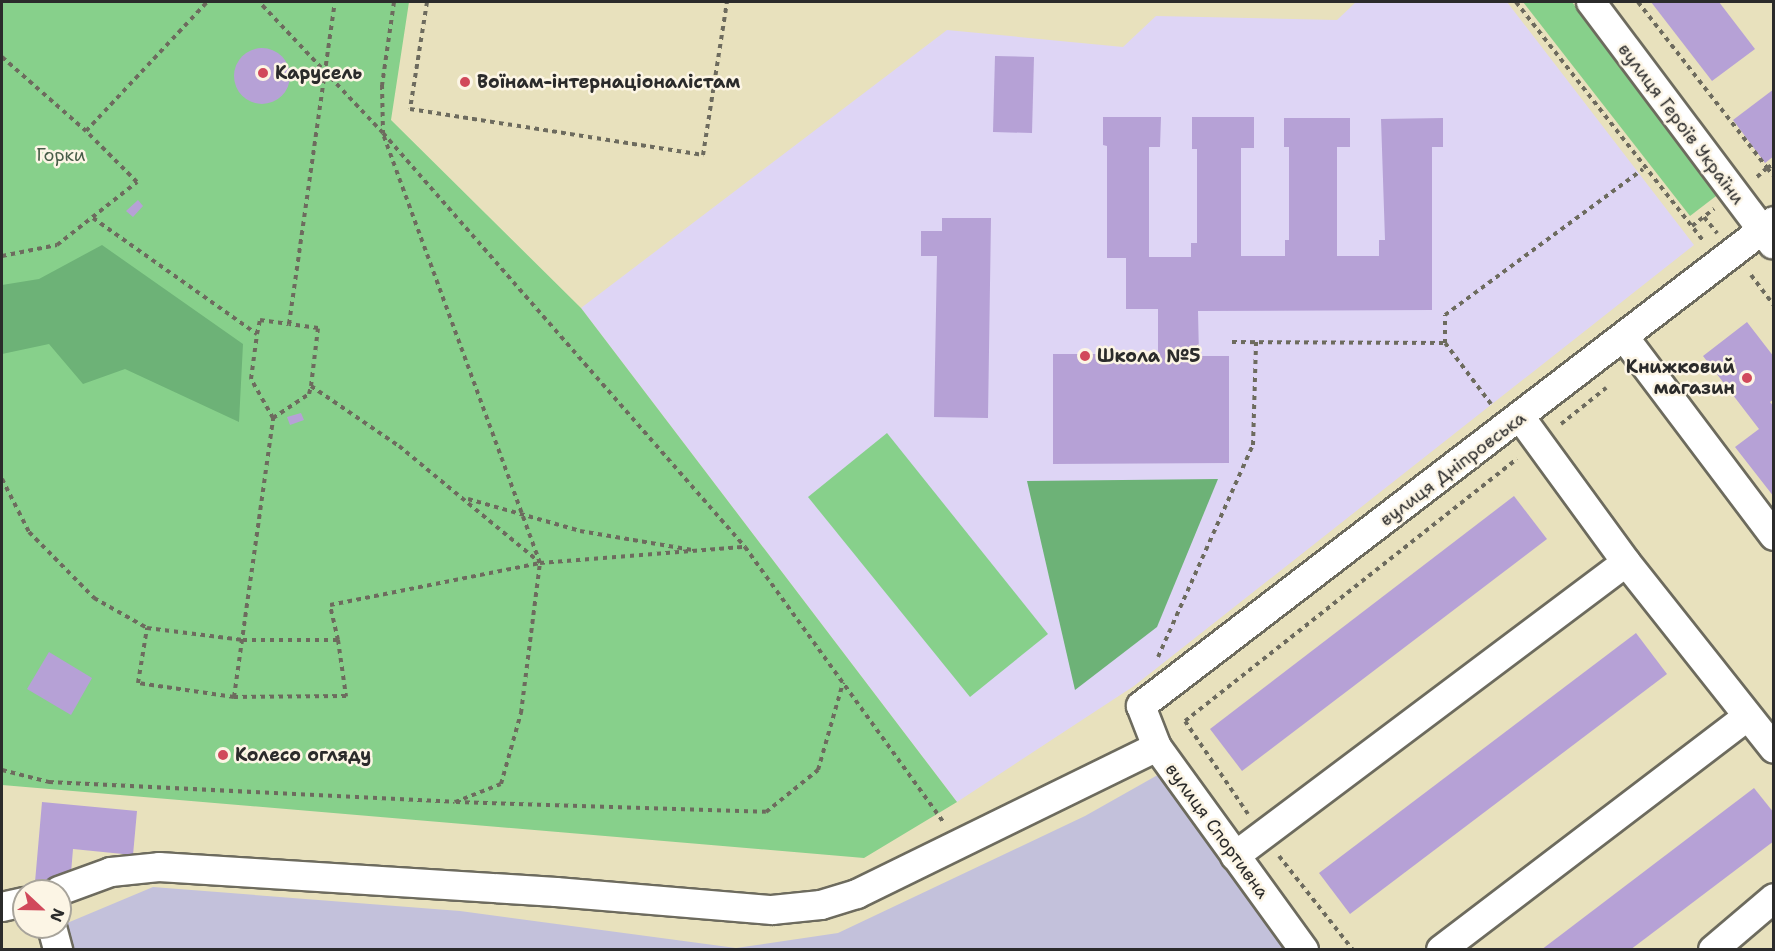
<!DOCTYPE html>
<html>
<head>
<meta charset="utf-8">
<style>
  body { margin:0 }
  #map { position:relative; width:1775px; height:951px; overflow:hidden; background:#e8e1bd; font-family:"Shantell Sans",sans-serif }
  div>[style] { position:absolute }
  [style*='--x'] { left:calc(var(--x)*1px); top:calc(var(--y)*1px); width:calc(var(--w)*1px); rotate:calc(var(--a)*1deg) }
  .built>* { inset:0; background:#ded5f5 }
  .industrial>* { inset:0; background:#c3c1db }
  .green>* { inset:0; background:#87d08b }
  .forest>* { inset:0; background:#6db277 }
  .building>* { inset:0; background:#b6a1d6 }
  .round { border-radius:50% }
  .path>* { height:4px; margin-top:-2px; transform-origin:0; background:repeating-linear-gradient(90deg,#6d6b5e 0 4.5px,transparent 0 9px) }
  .roads { filter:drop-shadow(2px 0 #6d6b5e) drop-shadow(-2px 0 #6d6b5e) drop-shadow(0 2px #6d6b5e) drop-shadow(0 -2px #6d6b5e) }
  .minor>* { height:28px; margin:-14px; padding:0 14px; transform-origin:14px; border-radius:14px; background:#fff }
  .dots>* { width:16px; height:16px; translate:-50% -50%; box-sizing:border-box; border:3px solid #fcf5e5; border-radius:50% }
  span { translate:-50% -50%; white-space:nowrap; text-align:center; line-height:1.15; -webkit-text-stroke:5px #fcf5e5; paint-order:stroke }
  .poi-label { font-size:18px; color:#2b2b2b; font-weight:700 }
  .left { translate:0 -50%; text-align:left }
  .right { translate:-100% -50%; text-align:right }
  .street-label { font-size:18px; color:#2b2b2b }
  .park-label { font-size:18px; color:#475d48 }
  .frame { position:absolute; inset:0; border:3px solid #2b2b2b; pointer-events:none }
  .north { position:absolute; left:12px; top:879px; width:60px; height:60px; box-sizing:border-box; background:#fcf5e5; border:2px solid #a8a49b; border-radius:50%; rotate:112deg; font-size:16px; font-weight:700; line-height:24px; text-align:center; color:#2b2b2b }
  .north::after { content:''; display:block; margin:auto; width:21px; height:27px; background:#d1495b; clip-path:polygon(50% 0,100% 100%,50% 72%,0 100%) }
</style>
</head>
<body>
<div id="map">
  <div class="built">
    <i style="clip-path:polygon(1356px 2px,1507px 2px,1694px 245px,1134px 686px,957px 802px,581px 308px,947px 30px,1123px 47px,1156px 16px,1337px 20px)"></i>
  </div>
  <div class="industrial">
    <i style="clip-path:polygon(1163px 772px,1293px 949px,51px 950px,60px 926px,153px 887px,460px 911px,736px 948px,838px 933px,1085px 816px)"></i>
  </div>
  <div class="green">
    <i style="clip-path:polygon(2px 2px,409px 2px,391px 120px,581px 308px,957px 802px,864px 858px,2px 785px)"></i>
    <i style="clip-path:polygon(1523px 2px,1572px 2px,1720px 193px,1690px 216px)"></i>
    <i style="clip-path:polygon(887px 433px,1048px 634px,970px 697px,808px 497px)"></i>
  </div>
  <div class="forest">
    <i style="clip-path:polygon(102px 245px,243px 344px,239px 422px,125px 369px,83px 384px,49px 344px,2px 354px,2px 285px,39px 279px)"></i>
    <i style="clip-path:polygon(1218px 479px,1157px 627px,1075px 690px,1027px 481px)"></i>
  </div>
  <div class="building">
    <i style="clip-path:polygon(1651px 2px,1719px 2px,1755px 49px,1712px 81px)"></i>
    <i class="round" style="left:234px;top:48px;width:56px;height:56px"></i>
    <i style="clip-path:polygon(995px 56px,1034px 57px,1032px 133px,993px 132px)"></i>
    <i style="clip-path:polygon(1774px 89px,1774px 156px,1765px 163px,1733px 120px)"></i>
    <i style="clip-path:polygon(1103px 117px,1161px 117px,1160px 147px,1149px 147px,1149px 257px,1191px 257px,1191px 243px,1197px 243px,1197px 149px,1192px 149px,1192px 117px,1254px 117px,1254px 148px,1241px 148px,1241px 256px,1285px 256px,1285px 240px,1289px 240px,1289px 147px,1284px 147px,1284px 118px,1350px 118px,1350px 147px,1337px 147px,1337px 256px,1379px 256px,1379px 240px,1385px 240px,1381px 119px,1443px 118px,1443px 147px,1432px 147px,1432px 310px,1198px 311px,1199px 356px,1229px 356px,1229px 463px,1053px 464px,1053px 354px,1158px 354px,1158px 309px,1126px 309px,1126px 258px,1107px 258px,1107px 146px,1103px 145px)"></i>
    <i style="clip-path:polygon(138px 200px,143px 206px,133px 217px,126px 211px)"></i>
    <i style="clip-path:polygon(942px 218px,991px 218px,988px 418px,934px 417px,937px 256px,921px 256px,921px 231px,942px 231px)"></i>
    <i style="clip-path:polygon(1747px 322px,1774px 357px,1774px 399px,1770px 402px,1774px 407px,1774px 497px,1735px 447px,1759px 429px,1703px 356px)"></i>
    <i style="clip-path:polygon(301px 413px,304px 420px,290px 425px,287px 417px)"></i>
    <i style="clip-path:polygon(1514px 496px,1547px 539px,1242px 771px,1210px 729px)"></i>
    <i style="clip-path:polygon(1636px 633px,1667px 674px,1350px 914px,1319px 873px)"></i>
    <i style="clip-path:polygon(49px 652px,92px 678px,71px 715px,27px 689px)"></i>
    <i style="clip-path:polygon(1754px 788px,1774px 813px,1774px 841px,1630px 950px,1541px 950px)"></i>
    <i style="clip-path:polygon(42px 802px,137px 811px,133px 855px,73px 849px,70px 885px,35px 882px)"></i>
  </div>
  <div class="path">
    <i style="--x:394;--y:2;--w:84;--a:98.2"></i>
    <i style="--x:382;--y:85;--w:48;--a:88.8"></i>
    <i style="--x:383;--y:133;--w:550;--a:48.83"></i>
    <i style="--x:745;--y:547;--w:340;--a:54.2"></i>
    <i style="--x:427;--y:2;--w:108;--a:99"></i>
    <i style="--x:410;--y:109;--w:297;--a:8.9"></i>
    <i style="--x:703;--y:155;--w:155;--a:-81.1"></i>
    <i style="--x:1516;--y:2;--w:305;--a:51.9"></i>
    <i style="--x:1638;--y:2;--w:210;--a:52.1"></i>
    <i style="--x:1767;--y:168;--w:8;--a:-30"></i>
    <i style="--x:2;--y:57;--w:112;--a:41.4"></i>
    <i style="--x:86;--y:131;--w:177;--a:-46.8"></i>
    <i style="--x:1757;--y:177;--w:13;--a:-42"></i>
    <i style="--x:1767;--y:168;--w:11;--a:49"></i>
    <i style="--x:1704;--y:217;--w:21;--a:51"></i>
    <i style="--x:93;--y:218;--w:201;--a:35.3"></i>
    <i style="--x:1692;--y:226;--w:28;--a:-38"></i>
    <i style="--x:2;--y:256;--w:56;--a:-11.3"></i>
    <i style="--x:57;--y:245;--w:102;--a:-38.2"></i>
    <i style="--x:137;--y:182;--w:72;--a:-135"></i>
    <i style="--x:1751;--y:275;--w:38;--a:53"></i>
    <i style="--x:1232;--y:342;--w:213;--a:0.3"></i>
    <i style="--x:311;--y:386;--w:107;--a:34.3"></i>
    <i style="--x:399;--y:446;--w:182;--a:39.6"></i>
    <i style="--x:1491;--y:404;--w:76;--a:-127"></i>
    <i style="--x:1445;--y:343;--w:28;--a:-90"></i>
    <i style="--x:1445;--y:315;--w:246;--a:-36.4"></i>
    <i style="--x:273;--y:418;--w:45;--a:-119.4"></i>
    <i style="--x:251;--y:379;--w:45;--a:-82.4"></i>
    <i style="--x:257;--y:334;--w:14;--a:-78"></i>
    <i style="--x:260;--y:320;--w:29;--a:8"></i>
    <i style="--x:1561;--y:424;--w:58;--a:-38.7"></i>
    <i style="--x:2;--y:479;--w:59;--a:63"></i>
    <i style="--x:29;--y:532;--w:93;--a:45.4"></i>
    <i style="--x:94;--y:598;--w:61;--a:29.5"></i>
    <i style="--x:147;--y:628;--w:97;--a:7.1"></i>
    <i style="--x:243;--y:640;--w:95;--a:0"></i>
    <i style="--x:338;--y:640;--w:57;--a:81.9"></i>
    <i style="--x:346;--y:696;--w:112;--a:179.5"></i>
    <i style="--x:234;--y:697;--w:97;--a:-171.7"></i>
    <i style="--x:138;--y:683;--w:56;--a:-80.7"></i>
    <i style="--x:468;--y:499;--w:116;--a:15.9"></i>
    <i style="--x:580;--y:531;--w:114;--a:9.6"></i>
    <i style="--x:338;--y:640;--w:36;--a:-103"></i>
    <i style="--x:330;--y:605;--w:214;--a:-11.3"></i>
    <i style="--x:540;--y:563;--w:206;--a:-4.5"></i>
    <i style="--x:1158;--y:657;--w:232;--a:-65.9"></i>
    <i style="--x:1253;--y:445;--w:103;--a:-88.3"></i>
    <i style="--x:234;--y:697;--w:282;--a:-82"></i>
    <i style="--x:273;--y:418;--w:43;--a:-33.7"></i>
    <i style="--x:309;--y:394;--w:8;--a:-76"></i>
    <i style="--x:311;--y:386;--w:58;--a:-83.1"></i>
    <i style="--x:318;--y:328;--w:29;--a:-172"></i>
    <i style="--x:289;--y:324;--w:325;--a:-81.9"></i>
    <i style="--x:2;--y:770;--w:49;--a:14.3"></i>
    <i style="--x:49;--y:782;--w:406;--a:2.8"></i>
    <i style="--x:455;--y:802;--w:49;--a:-21.4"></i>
    <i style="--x:501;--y:784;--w:74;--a:-74.3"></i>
    <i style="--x:521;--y:713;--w:151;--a:-82.8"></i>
    <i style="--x:540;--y:563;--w:458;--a:-110.1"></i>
    <i style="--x:383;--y:133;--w:180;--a:-133.4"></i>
    <i style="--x:456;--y:802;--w:310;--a:1.8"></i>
    <i style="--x:766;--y:812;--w:67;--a:-38.9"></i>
    <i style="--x:818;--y:770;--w:91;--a:-74"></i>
    <i style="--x:1248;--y:814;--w:112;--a:-124.1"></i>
    <i style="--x:1185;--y:721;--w:423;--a:-38.3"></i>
    <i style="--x:1279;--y:856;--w:120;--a:51.8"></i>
  </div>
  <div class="roads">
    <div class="minor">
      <i style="--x:1591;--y:2;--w:303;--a:53.1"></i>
      <i style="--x:1624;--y:337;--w:249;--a:53"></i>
      <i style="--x:1521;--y:418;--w:178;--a:53.9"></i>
      <i style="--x:1626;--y:562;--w:238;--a:51.6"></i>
      <i style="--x:1235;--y:856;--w:489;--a:-36.9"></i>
      <i style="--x:59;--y:891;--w:55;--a:-20.1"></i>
      <i style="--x:111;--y:872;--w:48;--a:-5.9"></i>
      <i style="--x:159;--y:867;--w:398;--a:3.6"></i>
      <i style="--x:556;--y:892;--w:217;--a:4.8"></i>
      <i style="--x:772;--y:910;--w:49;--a:-5.8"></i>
      <i style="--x:821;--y:905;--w:38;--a:-17"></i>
      <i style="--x:857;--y:894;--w:334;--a:-26.1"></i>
      <i style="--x:2;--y:907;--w:23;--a:-13"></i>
      <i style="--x:52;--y:927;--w:24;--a:75"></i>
      <i style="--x:1304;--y:950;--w:251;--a:-125.9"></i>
      <i style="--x:1157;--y:747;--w:44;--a:-111.3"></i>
      <i style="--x:1141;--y:706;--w:797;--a:-37.46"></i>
      <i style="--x:1441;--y:950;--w:385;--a:-37.3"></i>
      <i style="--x:1713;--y:950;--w:80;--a:-40.4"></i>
    </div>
  </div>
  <div class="dots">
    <i style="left:263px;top:73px;background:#d1495b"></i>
    <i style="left:465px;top:82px;background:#d1495b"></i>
    <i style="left:1085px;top:356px;background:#d1495b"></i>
    <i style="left:1747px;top:378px;background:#d1495b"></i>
    <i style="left:223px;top:755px;background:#d1495b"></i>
  </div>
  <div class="poi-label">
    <span class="left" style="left:275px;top:73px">Карусель</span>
    <span class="left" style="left:477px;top:82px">Воїнам-інтернаціоналістам</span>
    <span class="left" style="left:1097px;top:356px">Школа №5</span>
    <span class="right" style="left:1735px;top:378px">Книжковий<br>магазин</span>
    <span class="left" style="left:235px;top:755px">Колесо огляду</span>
  </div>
  <div class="street-label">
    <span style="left:1681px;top:124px;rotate:53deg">вулиця Героїв України</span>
    <span style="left:1453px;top:469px;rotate:-37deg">вулиця Дніпровська</span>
    <span style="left:1217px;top:831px;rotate:54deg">вулиця Спортивна</span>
  </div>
  <div class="park-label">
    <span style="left:61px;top:155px">Горки</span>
  </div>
  <div class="frame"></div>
  <div class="north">N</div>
</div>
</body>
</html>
